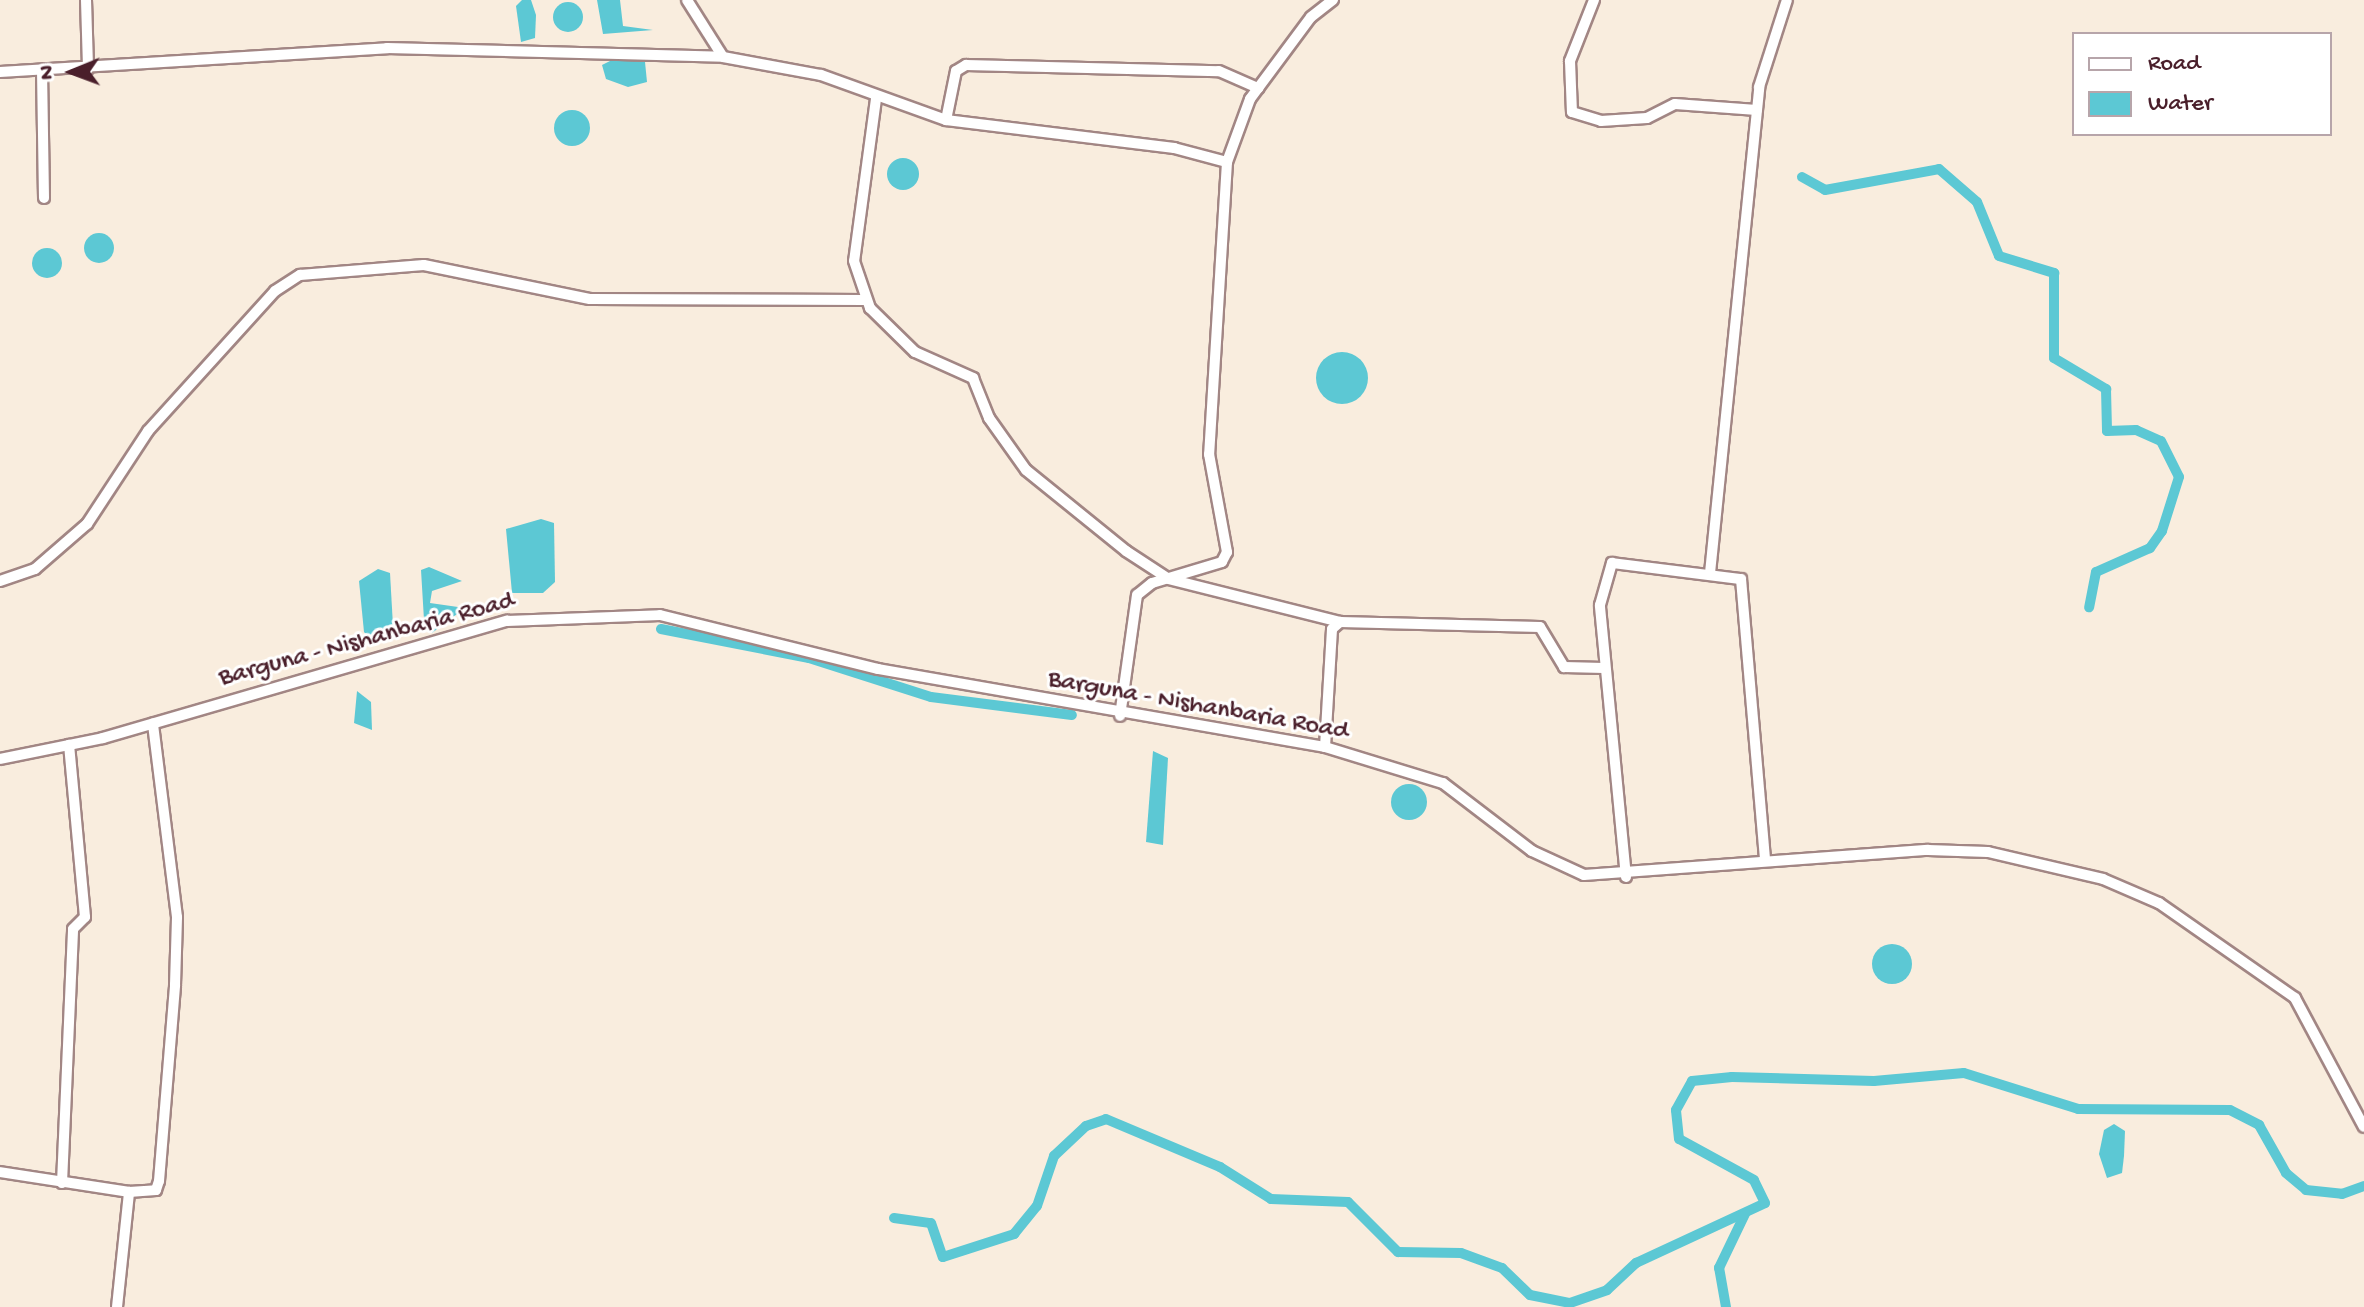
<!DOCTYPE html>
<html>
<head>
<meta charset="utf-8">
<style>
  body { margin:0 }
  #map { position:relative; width:2364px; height:1307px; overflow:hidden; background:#f9edde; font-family:"Gochi Hand",sans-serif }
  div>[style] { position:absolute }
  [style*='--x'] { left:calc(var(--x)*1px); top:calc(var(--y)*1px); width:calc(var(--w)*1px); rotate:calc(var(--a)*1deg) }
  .water>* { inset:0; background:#5cc8d4 }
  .round { border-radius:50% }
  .canal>* { height:10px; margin:-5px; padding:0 5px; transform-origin:5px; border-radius:5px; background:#5cc8d4 }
  .roads { filter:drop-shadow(2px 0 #a28684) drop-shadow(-2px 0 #a28684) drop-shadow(0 2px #a28684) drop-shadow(0 -2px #a28684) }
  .minor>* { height:10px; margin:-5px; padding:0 5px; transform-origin:5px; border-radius:5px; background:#fff }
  span { translate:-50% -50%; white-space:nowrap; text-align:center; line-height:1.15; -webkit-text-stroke:6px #fff; paint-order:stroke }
  .street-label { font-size:26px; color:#4a1f2b }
  .legend { position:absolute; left:2072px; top:32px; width:260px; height:104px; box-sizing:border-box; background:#fff; border:2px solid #b7a5aa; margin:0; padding:10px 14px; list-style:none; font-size:24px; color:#4a1f2b }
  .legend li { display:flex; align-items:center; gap:16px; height:40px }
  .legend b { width:40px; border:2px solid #b7a5aa }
  .north { position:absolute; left:32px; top:32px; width:80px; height:80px; -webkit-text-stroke:6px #fff; paint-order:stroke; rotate:269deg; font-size:22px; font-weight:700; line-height:32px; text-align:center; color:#4a1f2b }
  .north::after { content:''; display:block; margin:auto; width:28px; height:36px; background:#4a1f2b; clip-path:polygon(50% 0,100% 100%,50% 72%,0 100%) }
</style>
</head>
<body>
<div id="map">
  <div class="water">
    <i style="clip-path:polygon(522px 0,531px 0,536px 15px,535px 38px,521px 42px,516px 6px)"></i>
    <i style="clip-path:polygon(597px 0,620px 0,623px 26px,653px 30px,603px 34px)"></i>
    <i class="round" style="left:553px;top:2px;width:30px;height:30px"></i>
    <i style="clip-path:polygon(614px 59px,645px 62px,647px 82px,628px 87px,606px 79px,602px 65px)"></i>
    <i class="round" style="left:554px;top:110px;width:36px;height:36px"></i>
    <i class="round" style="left:887px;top:158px;width:32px;height:32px"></i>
    <i class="round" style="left:84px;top:233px;width:30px;height:30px"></i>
    <i class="round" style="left:32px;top:248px;width:30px;height:30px"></i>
    <i class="round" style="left:1316px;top:352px;width:52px;height:52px"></i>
    <i style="clip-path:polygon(541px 519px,554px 523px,555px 582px,543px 593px,512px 593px,506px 529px)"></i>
    <i style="clip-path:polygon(429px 567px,462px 581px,432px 591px,430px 603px,465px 608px,432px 633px,424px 620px,421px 570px)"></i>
    <i style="clip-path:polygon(378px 569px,390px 573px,393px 626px,373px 641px,364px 632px,359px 581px)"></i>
    <i style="clip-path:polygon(357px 691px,371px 702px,372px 730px,354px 723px)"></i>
    <i style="clip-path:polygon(1153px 751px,1168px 758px,1163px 845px,1146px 842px)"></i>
    <i class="round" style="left:1391px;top:784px;width:36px;height:36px"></i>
    <i class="round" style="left:1872px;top:944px;width:40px;height:40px"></i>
    <i style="clip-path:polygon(2114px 1124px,2125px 1131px,2124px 1156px,2122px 1173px,2107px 1178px,2099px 1154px,2104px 1130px)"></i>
  </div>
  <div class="canal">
    <i style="--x:1802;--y:177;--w:26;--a:29"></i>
    <i style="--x:1825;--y:190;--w:116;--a:-10.4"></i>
    <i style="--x:1939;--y:169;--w:50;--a:41"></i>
    <i style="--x:1977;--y:202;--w:58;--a:67.8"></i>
    <i style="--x:1999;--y:256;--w:58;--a:17.2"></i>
    <i style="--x:2054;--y:273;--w:85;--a:90"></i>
    <i style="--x:2054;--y:358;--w:61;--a:30.8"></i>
    <i style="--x:2106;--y:389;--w:42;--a:88.6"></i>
    <i style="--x:2107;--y:431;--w:29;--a:-2"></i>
    <i style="--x:2136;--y:430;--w:27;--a:24"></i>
    <i style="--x:2161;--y:441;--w:40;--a:63.4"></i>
    <i style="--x:2179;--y:477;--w:57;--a:107.5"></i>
    <i style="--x:2162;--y:531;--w:21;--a:125"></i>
    <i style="--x:2150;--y:548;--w:59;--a:156"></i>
    <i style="--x:2096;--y:572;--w:36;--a:101"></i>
    <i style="--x:661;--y:629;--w:151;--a:11.1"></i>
    <i style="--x:809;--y:658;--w:128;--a:17.7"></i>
    <i style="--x:931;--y:697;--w:142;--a:7.3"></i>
    <i style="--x:894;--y:1218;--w:37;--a:8"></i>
    <i style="--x:931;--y:1223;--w:36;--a:71"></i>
    <i style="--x:943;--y:1257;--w:75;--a:-17.9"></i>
    <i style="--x:1014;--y:1234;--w:36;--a:-51"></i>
    <i style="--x:1037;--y:1206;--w:53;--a:-71.2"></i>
    <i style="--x:1054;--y:1156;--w:44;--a:-43.2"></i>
    <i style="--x:1086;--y:1126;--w:21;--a:-19"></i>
    <i style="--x:1106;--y:1119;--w:124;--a:22.8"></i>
    <i style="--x:1220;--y:1167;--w:60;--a:32.1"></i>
    <i style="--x:1271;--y:1199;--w:77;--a:2.2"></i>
    <i style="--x:1348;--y:1202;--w:71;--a:45"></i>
    <i style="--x:1398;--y:1252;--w:63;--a:0.9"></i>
    <i style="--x:1461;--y:1253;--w:44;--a:20.1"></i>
    <i style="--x:1502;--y:1268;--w:39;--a:44"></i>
    <i style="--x:1530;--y:1295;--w:41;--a:11.3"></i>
    <i style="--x:1570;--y:1303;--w:39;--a:-19"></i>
    <i style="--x:1607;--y:1290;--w:40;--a:-43"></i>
    <i style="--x:1636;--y:1263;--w:142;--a:-24.9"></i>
    <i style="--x:1765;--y:1203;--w:25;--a:-116"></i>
    <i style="--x:1754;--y:1180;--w:85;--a:-151.3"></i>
    <i style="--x:1679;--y:1139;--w:29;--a:-96"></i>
    <i style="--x:1676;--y:1110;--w:33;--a:-61"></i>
    <i style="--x:1692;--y:1081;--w:40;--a:-5.7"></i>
    <i style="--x:1732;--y:1077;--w:142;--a:1.6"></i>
    <i style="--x:1874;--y:1081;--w:90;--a:-5.1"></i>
    <i style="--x:1964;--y:1073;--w:120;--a:17.5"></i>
    <i style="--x:2078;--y:1109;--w:152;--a:0.4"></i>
    <i style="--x:2230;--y:1110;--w:33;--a:27"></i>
    <i style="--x:2259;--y:1125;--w:55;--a:60.6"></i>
    <i style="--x:2286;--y:1173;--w:26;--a:40"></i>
    <i style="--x:2306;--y:1190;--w:36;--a:6"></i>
    <i style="--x:2342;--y:1194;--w:23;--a:-20"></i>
    <i style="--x:1726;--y:1307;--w:40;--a:-100"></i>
    <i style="--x:1719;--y:1268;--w:60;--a:-64.3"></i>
  </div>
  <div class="roads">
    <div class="minor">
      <i style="--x:86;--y:0;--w:69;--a:88.3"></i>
      <i style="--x:687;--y:0;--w:67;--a:57.7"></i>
      <i style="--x:1594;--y:0;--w:66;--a:111.5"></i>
      <i style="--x:1570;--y:61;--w:51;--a:87.8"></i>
      <i style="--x:1572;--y:112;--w:30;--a:17"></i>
      <i style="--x:1601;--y:121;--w:46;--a:-3.7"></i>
      <i style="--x:1647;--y:118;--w:31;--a:-27"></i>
      <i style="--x:1675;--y:104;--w:82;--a:4.2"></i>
      <i style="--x:42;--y:70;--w:128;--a:89.1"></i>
      <i style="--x:0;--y:72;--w:388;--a:-3.5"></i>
      <i style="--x:387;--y:48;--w:336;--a:1.5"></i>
      <i style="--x:723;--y:57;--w:100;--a:10.4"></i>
      <i style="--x:821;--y:75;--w:133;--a:19.8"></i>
      <i style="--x:946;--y:120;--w:230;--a:7"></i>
      <i style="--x:1174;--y:148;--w:55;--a:14.8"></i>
      <i style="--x:1227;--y:162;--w:293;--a:93.5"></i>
      <i style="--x:1209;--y:454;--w:100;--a:79.6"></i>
      <i style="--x:1227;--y:552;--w:11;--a:117"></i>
      <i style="--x:1222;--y:562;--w:73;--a:163.3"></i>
      <i style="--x:1152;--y:583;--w:19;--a:141"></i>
      <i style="--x:1137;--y:595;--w:122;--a:98"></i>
      <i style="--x:876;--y:99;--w:163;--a:97.7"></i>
      <i style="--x:854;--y:261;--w:50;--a:71.2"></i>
      <i style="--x:870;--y:308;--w:63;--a:44.4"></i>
      <i style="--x:915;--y:352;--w:64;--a:24.1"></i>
      <i style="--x:973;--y:378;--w:43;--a:68.2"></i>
      <i style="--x:989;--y:418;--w:64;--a:54.6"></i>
      <i style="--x:1026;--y:470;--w:129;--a:39"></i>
      <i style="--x:1126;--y:551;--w:51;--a:33.1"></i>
      <i style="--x:1169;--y:579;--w:176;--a:14.1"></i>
      <i style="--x:946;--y:120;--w:50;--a:-78.5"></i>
      <i style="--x:956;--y:71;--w:12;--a:-31"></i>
      <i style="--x:966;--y:65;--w:253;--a:1.4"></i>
      <i style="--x:1219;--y:71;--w:43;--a:23.6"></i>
      <i style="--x:1227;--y:162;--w:67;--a:-69.9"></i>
      <i style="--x:1250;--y:99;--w:102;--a:-53.4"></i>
      <i style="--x:1311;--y:17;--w:28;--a:-38"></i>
      <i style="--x:1710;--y:573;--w:488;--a:-84.2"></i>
      <i style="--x:1759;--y:87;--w:91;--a:-72.2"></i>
      <i style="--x:0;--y:581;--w:37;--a:-19"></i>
      <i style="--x:35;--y:569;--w:69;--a:-40.9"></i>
      <i style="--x:87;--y:524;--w:111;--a:-56.7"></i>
      <i style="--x:148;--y:431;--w:189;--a:-47.8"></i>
      <i style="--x:275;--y:291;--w:30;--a:-33"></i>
      <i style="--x:300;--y:275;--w:124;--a:-4.6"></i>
      <i style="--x:424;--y:265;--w:169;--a:11.6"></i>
      <i style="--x:590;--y:299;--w:274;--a:0.2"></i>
      <i style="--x:1325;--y:747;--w:118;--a:-86.6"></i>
      <i style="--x:1332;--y:629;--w:11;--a:-41"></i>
      <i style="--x:1340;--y:622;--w:200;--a:1.4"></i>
      <i style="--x:1540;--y:627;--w:47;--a:59"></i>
      <i style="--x:1564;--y:667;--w:40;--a:1.4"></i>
      <i style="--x:0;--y:759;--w:105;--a:-11.5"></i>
      <i style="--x:103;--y:738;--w:421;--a:-16.2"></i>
      <i style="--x:507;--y:621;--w:153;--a:-2.2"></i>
      <i style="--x:660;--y:615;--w:225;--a:13.9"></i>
      <i style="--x:878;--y:669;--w:454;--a:9.9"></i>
      <i style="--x:1325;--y:747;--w:123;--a:17"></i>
      <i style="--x:1443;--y:783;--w:112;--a:37.4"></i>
      <i style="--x:1532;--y:851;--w:57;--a:24.8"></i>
      <i style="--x:1584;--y:875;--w:345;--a:-4.2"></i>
      <i style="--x:1928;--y:850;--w:60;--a:1.9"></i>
      <i style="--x:1988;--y:852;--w:118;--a:13.2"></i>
      <i style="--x:2103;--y:879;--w:61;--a:23.2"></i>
      <i style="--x:2159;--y:903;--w:166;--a:34.9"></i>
      <i style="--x:2295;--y:998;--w:146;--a:61.9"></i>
      <i style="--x:1626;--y:877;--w:273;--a:-95.5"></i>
      <i style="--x:1600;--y:605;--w:44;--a:-74.1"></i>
      <i style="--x:1612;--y:563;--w:130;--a:7.1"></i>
      <i style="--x:1741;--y:579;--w:283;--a:85.1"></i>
      <i style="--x:0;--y:1172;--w:131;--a:8.8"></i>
      <i style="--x:62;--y:1183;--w:254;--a:-87.5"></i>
      <i style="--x:73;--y:929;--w:17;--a:-45"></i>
      <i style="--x:85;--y:917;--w:173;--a:-95.3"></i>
      <i style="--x:117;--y:1307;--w:116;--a:-84"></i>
      <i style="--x:129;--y:1192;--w:27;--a:-4"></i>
      <i style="--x:156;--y:1190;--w:9;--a:-72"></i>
      <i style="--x:159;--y:1181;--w:197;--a:-85.3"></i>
      <i style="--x:175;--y:985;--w:68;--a:-88.3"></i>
      <i style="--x:177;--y:917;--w:195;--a:-97.1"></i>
    </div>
  </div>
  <div class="street-label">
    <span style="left:367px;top:641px;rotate:-15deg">Barguna - Nishanbaria Road</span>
    <span style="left:1198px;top:707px;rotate:10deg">Barguna - Nishanbaria Road</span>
  </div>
  <ul class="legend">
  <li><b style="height:10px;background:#fff"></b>Road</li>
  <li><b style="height:22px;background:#5cc8d4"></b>Water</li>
  </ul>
  <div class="north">N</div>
</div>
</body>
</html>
